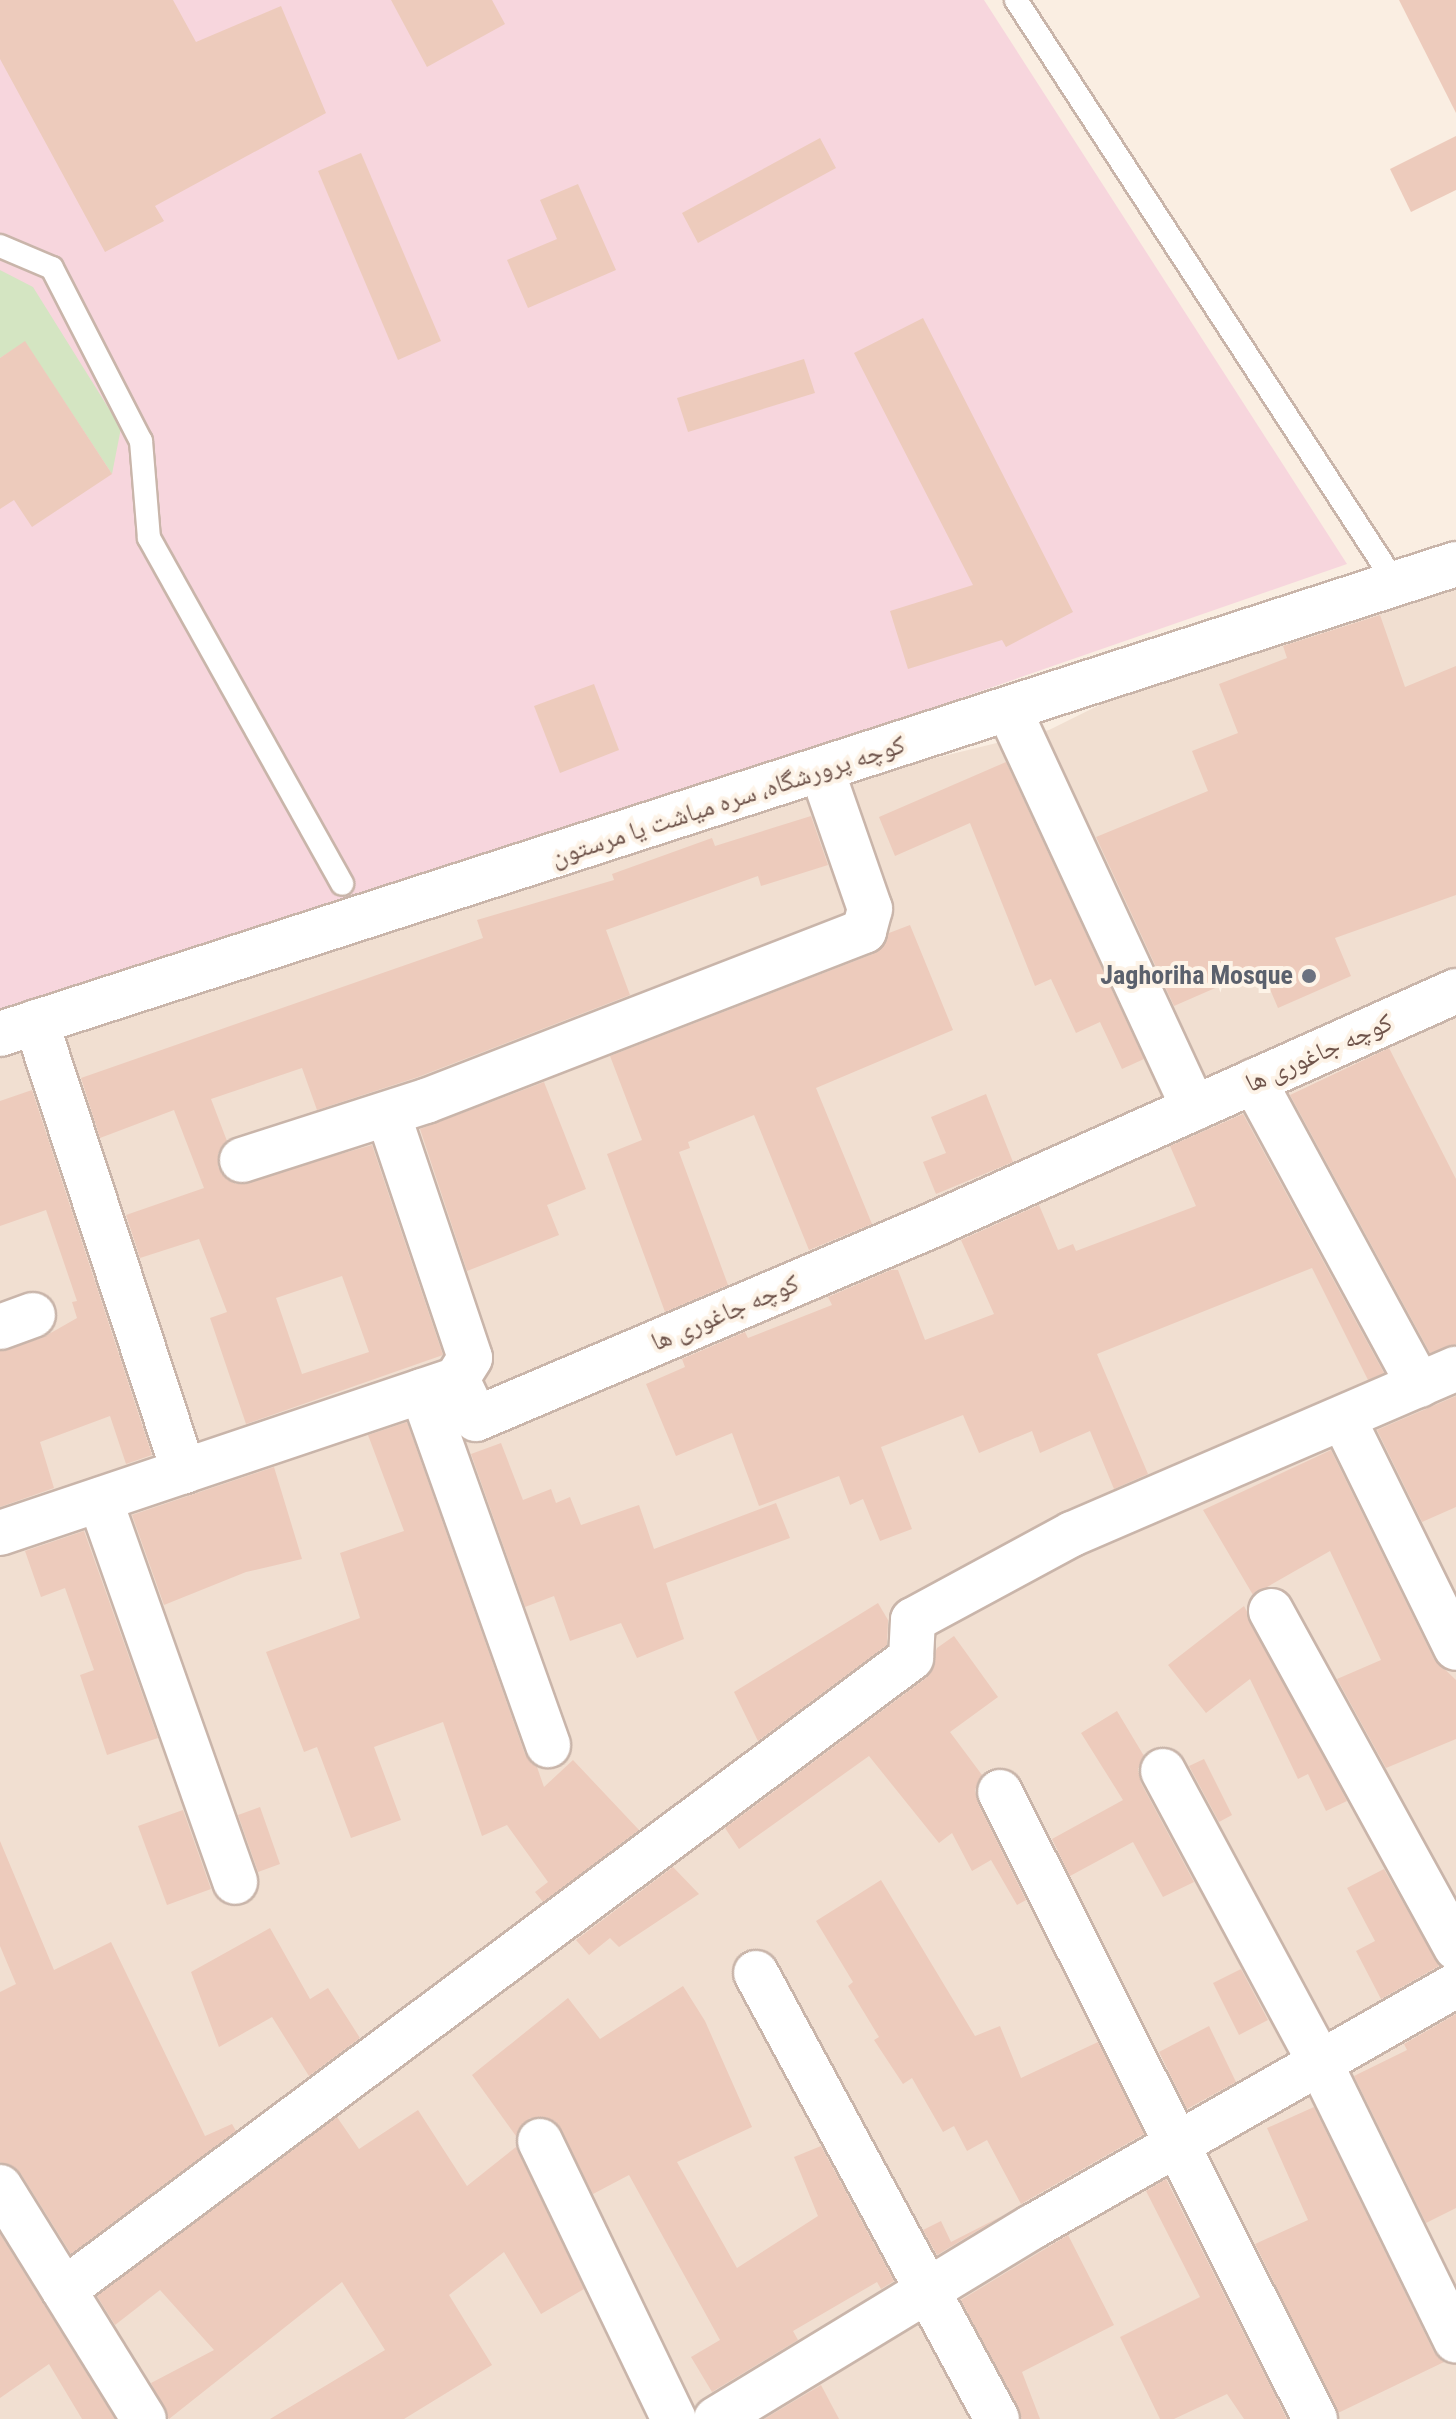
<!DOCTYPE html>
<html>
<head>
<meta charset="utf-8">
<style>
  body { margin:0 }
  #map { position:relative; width:1456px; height:2419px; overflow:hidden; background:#faeee2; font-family:"Roboto Condensed","Noto Naskh Arabic",sans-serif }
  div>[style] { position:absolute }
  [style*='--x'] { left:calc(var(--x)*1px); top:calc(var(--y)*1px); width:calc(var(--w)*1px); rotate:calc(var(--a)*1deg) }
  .residential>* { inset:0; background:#f1dfd1 }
  .medical>* { inset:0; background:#f7d6dd }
  .green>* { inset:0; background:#d4e5c2 }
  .building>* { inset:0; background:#edcbbc }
  .roads { filter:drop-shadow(2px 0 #c9b5aa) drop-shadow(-2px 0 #c9b5aa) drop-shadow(0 2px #c9b5aa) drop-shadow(0 -2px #c9b5aa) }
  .service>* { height:22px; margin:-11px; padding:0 11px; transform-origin:11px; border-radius:11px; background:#fff }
  .minor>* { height:44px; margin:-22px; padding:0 22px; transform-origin:22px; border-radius:22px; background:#fff }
  .dots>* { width:22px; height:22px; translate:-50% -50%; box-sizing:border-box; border:4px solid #fdf3e7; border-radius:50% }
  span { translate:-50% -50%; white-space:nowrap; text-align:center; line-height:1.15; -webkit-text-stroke:8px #fdf3e7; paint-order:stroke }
  .street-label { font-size:26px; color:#6f544b }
  .worship-label { font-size:26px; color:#5b616d; font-weight:700 }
  .right { translate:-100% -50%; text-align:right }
</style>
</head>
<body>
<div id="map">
  <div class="residential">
    <i style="clip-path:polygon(1456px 577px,1456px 2419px,0 2419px,0 1056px,251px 965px,745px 805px,1049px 730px,1279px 616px)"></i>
  </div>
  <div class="medical">
    <i style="clip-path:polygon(0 0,984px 0,1347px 564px,350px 910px,0 1014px)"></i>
  </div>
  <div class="green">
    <i style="clip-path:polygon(0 270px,33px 287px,121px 428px,112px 474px,25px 342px,0 358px)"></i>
  </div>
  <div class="building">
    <i style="clip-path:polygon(0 0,173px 0,196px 42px,281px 6px,326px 113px,155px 206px,164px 221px,105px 252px,0 59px)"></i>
    <i style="clip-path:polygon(391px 0,492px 0,505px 24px,427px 67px)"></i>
    <i style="clip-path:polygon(1399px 0,1456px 0,1456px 113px)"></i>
    <i style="clip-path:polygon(1456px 136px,1456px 190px,1411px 212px,1390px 169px)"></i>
    <i style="clip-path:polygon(820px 138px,836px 168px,698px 243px,682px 213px)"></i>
    <i style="clip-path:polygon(361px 153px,441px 341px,398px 360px,318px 171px)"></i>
    <i style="clip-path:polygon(578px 184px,616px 270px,528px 308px,507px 260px,557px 239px,540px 200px)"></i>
    <i style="clip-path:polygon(923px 318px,1073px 612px,1006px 647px,1002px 640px,908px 669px,890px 611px,973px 585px,854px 353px)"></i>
    <i style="clip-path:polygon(25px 341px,112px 474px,32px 527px,14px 500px,0 509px,0 358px)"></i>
    <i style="clip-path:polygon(804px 359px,815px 393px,688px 432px,677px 398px)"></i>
    <i style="clip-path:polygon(1380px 615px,1405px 687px,1456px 666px,1456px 895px,1335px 938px,1351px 976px,1278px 1008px,1261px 968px,1174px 1006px,1096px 837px,1208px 791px,1192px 751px,1238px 733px,1219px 684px,1287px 658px,1283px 646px)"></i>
    <i style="clip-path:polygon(594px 684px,619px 750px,560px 773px,534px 706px)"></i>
    <i style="clip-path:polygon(1006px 762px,1144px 1059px,1122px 1069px,1100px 1022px,1076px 1033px,1051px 979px,1035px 986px,970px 823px,895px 856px,879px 817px)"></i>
    <i style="clip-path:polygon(evenodd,811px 816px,828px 865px,761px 886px,758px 876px,606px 930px,630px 995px,418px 1077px,317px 1110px,302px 1068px,211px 1099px,227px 1141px,218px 1154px,218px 1167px,236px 1184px,372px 1145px,443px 1355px,246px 1424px,210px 1318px,227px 1312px,199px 1239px,140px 1258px,126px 1215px,204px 1188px,174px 1110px,100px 1138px,81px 1078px,483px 938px,477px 920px,614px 880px,612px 874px,712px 838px,715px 846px,811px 816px,342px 1276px,369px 1352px,302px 1374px,276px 1298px,342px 1276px)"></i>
    <i style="clip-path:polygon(910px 925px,953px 1030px,816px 1088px,872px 1224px,809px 1250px,754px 1115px,688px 1142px,690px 1148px,679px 1152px,728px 1285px,665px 1312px,607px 1154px,642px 1140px,610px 1056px,873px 954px,889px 933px)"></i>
    <i style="clip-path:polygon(1389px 1048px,1456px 1179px,1456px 1344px,1430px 1353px,1290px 1095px)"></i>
    <i style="clip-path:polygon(544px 1082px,586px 1189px,547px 1205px,559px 1235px,467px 1271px,420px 1129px)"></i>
    <i style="clip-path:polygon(32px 1090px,152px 1455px,126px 1464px,110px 1416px,40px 1442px,54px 1488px,0 1507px,0 1351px,42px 1338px,77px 1318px,72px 1302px,77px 1301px,46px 1210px,0 1226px,0 1101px)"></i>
    <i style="clip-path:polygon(986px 1094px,1013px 1162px,936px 1194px,923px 1162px,946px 1153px,931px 1117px)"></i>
    <i style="clip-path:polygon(1243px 1114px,1384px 1373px,1368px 1380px,1312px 1268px,1097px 1354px,1148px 1474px,1114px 1489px,1090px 1431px,1040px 1453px,1032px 1431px,979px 1453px,963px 1415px,881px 1447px,912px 1529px,880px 1541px,863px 1499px,850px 1505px,839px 1476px,759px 1506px,732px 1433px,676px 1456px,646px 1384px,685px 1367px,682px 1359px,745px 1332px,748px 1338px,832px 1305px,828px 1297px,891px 1270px,898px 1270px,925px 1340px,994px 1314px,961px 1240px,1039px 1205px,1058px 1250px,1073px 1244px,1076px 1251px,1196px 1206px,1170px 1146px)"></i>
    <i style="clip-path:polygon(1456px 1396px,1456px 1507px,1422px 1522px,1377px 1430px)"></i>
    <i style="clip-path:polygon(407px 1422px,525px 1754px,537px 1767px,544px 1787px,573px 1760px,639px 1830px,543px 1902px,535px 1892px,548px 1882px,507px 1825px,482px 1836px,443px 1722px,374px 1747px,401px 1820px,351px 1838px,317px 1747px,304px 1752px,266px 1652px,360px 1618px,340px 1553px,404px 1531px,368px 1435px)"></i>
    <i style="clip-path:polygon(501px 1443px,523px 1500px,551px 1489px,556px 1503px,570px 1497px,581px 1525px,639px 1505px,654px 1549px,776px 1503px,790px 1538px,666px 1583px,684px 1639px,637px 1658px,621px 1623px,570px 1641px,554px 1596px,525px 1607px,471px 1454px)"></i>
    <i style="clip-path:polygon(1331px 1450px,1434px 1659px,1456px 1680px,1456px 1739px,1386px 1768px,1337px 1679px,1381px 1660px,1330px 1551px,1253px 1595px,1203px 1510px)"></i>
    <i style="clip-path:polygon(274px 1467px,302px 1559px,246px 1572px,164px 1605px,132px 1515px)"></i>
    <i style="clip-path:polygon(84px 1531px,158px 1738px,107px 1755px,80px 1675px,94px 1670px,65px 1588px,41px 1597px,25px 1551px)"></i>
    <i style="clip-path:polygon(878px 1603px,888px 1620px,887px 1645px,758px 1741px,734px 1692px)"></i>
    <i style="clip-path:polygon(1244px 1606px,1347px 1801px,1326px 1811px,1308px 1774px,1298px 1779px,1250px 1679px,1206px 1713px,1168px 1665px)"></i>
    <i style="clip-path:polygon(954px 1636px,998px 1697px,950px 1732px,982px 1775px,975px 1790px,978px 1803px,1026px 1900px,1017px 1905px,991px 1860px,972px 1871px,952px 1833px,939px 1843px,869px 1756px,739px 1849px,725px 1828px,926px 1678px,937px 1648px)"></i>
    <i style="clip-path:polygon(1117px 1711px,1144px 1756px,1138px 1769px,1141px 1783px,1194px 1882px,1163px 1897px,1133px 1842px,1070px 1876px,1052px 1839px,1123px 1800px,1081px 1733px)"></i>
    <i style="clip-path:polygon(1204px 1759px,1232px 1815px,1219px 1822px,1189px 1766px)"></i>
    <i style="clip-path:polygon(260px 1807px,280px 1864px,258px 1872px,238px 1815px)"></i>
    <i style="clip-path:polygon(183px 1810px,211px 1889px,167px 1905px,138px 1826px)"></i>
    <i style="clip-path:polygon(0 1841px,54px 1970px,111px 1942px,205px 2136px,232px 2124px,236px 2131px,71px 2254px,21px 2174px,0 2162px,0 1992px,16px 1984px,0 1946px)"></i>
    <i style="clip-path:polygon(673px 1867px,699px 1894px,619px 1947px,610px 1938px,589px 1955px,576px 1940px)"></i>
    <i style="clip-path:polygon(1384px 1869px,1439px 1966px,1381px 1999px,1356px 1951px,1375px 1941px,1347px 1888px)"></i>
    <i style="clip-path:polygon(881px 1880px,975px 2036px,1000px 2026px,1021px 2078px,1098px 2042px,1144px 2134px,1021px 2204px,987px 2140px,967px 2151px,954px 2126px,943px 2132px,912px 2078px,903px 2084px,874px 2040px,879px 2037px,848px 1986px,853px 1982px,816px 1921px)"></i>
    <i style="clip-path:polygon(270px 1928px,310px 1999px,328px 1988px,360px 2038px,309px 2076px,272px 2017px,219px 2047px,191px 1972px)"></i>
    <i style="clip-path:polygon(1241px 1969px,1268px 2020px,1239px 2035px,1213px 1983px)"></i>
    <i style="clip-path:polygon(683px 1986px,705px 2021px,752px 2127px,677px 2162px,737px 2268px,818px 2216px,794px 2157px,821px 2146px,894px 2281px,881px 2289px,877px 2282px,793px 2331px,798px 2340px,712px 2392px,691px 2357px,720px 2340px,629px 2175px,593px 2194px,555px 2121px,530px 2118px,516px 2136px,472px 2075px,568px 1998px,600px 2039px)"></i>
    <i style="clip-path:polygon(1456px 2014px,1456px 2208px,1426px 2223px,1354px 2076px,1407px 2050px,1404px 2044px)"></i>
    <i style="clip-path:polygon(1209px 2026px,1236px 2082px,1187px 2109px,1159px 2052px)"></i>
    <i style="clip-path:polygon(1314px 2107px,1434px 2352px,1444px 2362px,1338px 2413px,1255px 2244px,1308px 2220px,1267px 2128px)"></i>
    <i style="clip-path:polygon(418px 2110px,467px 2186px,516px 2147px,584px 2289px,541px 2314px,504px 2252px,449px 2295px,492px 2365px,404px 2419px,270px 2419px,385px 2350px,342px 2282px,169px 2419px,151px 2383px,214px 2350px,160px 2290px,115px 2325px,97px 2296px,337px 2117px,359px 2149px)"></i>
    <i style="clip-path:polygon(1166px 2179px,1287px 2419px,1244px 2419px,1227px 2394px,1174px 2419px,1160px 2419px,1120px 2337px,1200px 2297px,1146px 2191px)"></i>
    <i style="clip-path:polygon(1004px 2215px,937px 2255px,923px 2230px,941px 2221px,951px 2242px)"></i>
    <i style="clip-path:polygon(0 2234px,115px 2419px,82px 2419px,49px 2364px,0 2398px)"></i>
    <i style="clip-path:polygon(1068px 2235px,1114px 2325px,1022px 2372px,1040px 2419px,1022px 2419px,961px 2300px)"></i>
    <i style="clip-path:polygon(821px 2385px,839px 2419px,764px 2419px)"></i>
  </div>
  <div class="roads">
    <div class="service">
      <i style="--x:1016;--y:0;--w:697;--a:56.95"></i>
      <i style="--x:0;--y:246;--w:56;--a:22.9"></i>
      <i style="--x:52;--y:268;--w:195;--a:62.8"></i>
      <i style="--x:141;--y:441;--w:97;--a:85.3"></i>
      <i style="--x:149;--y:538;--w:396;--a:60.8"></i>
    </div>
    <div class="minor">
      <i style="--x:1009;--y:710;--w:439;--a:65.1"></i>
      <i style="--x:36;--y:1022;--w:473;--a:71.8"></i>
      <i style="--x:0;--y:1034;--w:1530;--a:-17.89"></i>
      <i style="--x:1254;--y:1081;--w:346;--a:61.5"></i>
      <i style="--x:388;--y:1114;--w:257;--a:71.4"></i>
      <i style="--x:470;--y:1358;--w:25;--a:122"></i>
      <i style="--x:242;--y:1160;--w:193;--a:-17.8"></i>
      <i style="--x:426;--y:1101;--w:470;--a:-21.2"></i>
      <i style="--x:864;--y:931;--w:23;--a:-75"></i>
      <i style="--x:870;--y:909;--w:146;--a:-109.2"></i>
      <i style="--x:0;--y:1327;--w:35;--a:-20"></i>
      <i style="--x:422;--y:1391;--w:376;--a:70.4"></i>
      <i style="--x:1343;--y:1418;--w:256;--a:63.8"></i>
      <i style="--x:100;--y:1500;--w:405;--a:70.5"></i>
      <i style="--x:0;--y:1533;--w:482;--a:-18.6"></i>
      <i style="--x:457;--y:1379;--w:44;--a:64.6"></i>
      <i style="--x:476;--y:1419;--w:499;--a:-23"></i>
      <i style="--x:935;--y:1224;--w:571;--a:-24.09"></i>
      <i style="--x:1271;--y:1611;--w:384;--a:61.2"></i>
      <i style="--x:1163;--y:1771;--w:332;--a:61.7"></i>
      <i style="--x:1320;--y:2063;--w:309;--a:63.9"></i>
      <i style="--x:1000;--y:1792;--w:702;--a:63.33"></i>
      <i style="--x:756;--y:1973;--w:507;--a:61.62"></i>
      <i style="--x:540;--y:2141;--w:309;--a:64.3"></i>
      <i style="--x:0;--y:2187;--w:273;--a:58.2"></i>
      <i style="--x:64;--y:2290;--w:1057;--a:-36.73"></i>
      <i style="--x:911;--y:1658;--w:38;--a:-87"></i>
      <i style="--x:913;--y:1620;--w:181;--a:-28.4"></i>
      <i style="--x:1072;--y:1534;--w:418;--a:-23.3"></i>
      <i style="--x:716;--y:2419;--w:370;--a:-31.3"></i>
      <i style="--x:1032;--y:2227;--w:488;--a:-29.7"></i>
    </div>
  </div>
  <div class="dots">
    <i style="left:1309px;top:976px;background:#6b7280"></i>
  </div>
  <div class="street-label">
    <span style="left:728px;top:801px;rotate:-18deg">کوچه پرورشگاه، سره میاشت یا مرستون</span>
    <span style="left:1319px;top:1053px;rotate:-24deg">کوچه جاغوری ها</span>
    <span style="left:725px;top:1313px;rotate:-23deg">کوچه جاغوری ها</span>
  </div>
  <div class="worship-label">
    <span class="right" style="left:1293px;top:976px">Jaghoriha Mosque</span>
  </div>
</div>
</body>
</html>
